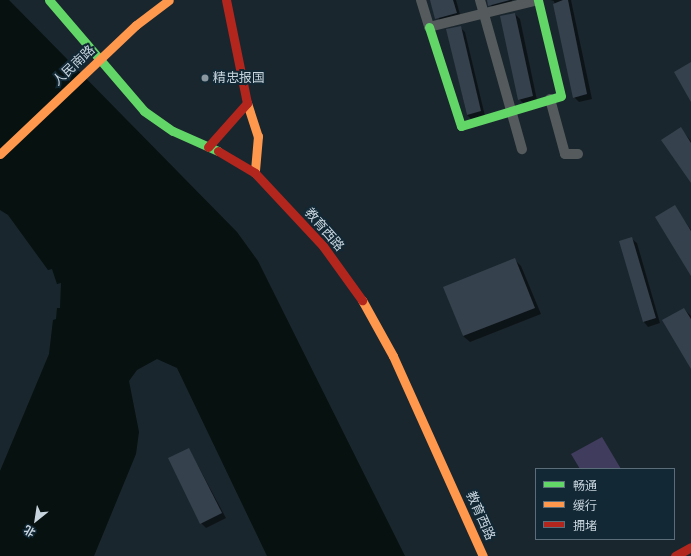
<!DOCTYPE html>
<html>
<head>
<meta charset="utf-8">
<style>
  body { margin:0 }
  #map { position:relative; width:691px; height:556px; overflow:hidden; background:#1a262d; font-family:Bitter,"Noto Sans SC",serif }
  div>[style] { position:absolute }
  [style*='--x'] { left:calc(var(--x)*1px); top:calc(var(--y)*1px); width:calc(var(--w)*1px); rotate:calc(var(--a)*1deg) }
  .green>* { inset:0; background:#403c5e }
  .water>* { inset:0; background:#061110 }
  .shadow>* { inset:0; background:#0007 }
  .building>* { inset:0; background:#36414e }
  .street>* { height:10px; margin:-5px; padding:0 5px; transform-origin:5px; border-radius:5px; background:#555b5d }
  .fast>* { height:9px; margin:-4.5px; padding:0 4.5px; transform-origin:4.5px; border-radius:4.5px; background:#63d668 }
  .slow>* { height:9px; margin:-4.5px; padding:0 4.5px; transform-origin:4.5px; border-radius:4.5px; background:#ff974d }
  .jam>* { height:9px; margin:-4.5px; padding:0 4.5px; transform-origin:4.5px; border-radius:4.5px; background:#b3261e }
  .slow-bridge>* { height:9px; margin:-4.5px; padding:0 4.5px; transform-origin:4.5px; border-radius:4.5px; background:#ff974d }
  .dots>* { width:11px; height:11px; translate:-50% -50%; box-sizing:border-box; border:2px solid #122835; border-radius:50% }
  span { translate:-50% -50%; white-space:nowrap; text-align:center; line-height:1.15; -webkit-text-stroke:4px #122835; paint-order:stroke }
  .street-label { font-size:13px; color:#c7d4dd }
  .poi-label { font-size:13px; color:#c7d4dd }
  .left { translate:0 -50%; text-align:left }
  .legend { position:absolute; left:535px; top:468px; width:140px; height:72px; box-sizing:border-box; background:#122835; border:1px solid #5a6d78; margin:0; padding:5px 7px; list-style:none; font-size:12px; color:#c7d4dd }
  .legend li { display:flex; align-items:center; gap:8px; height:20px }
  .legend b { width:20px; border:1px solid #5a6d78 }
  .north { position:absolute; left:16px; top:500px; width:40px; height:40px; -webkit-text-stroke:3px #122835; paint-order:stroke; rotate:210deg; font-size:11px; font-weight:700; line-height:16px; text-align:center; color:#c7d4dd }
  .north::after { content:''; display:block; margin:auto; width:14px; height:18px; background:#c7d4dd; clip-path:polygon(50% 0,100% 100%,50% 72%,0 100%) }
</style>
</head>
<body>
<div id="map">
  <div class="green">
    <i style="clip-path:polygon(602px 437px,621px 469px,580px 469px,571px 454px)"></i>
  </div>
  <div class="water">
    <i style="clip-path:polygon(0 0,9px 0,237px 232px,258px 261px,405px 556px,267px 556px,177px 368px,157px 359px,137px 370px,129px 381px,139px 432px,136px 454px,94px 556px,0 556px,0 471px,49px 354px,53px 320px,56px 319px,57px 308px,60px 308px,61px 283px,57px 284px,52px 269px,48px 270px,8px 215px,0 210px)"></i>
  </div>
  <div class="shadow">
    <i style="clip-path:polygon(430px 0,456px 0,461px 18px,441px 23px)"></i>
    <i style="clip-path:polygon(488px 0,512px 0,514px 5px,494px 10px)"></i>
    <i style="clip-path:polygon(550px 0,571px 0,592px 99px,579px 102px,574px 97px,554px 1px)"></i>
    <i style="clip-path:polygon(515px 14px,520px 19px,537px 100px,524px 104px,519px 99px)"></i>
    <i style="clip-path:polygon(460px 27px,465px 32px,485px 116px,472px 120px,467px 115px,447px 30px)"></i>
    <i style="clip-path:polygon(681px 129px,691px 141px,691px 181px)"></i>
    <i style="clip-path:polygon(675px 207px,691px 230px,691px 274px)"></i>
    <i style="clip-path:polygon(632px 239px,637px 243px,660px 323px,648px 327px,644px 322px)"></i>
    <i style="clip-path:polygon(515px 260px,521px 266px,541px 314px,470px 342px,463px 336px,444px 288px)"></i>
    <i style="clip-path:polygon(684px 309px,691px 316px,691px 367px)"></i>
    <i style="clip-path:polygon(189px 449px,226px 518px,206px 528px,201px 523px)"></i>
  </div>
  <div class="building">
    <i style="clip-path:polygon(430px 0,453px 0,457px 13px,435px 19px)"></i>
    <i style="clip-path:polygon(487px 0,510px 0,488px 6px)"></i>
    <i style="clip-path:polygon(563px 0,568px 0,587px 94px,573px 98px,553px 4px)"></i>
    <i style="clip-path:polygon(515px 13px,533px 96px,518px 100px,500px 16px)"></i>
    <i style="clip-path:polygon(461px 26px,481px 111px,467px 115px,446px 29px)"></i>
    <i style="clip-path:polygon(691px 62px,691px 102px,674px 72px)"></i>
    <i style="clip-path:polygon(681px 127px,691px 143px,691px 183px,661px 140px)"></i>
    <i style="clip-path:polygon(675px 205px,691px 231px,691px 276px,655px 217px)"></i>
    <i style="clip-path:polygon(632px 237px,656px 318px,643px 322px,619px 241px)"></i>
    <i style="clip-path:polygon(515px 258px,535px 308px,463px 336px,443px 287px)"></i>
    <i style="clip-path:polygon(684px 308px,691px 319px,691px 369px,662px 320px)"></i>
    <i style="clip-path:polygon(189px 448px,222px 513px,200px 524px,168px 458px)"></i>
  </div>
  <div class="street">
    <i style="--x:421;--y:0;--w:28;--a:73"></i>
    <i style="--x:429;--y:27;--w:112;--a:-13.9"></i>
    <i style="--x:480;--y:0;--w:155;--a:74.3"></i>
    <i style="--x:550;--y:99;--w:57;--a:74.7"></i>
    <i style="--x:565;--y:154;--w:13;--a:0"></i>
  </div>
  <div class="fast">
    <i style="--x:49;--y:0;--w:146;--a:49.4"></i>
    <i style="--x:144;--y:111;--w:35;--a:35"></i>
    <i style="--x:173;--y:131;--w:49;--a:24"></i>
    <i style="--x:429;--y:27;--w:104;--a:72.1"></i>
    <i style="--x:461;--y:126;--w:104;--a:-16.7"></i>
    <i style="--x:561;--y:96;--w:99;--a:-103.5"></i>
  </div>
  <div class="slow">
    <i style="--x:136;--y:25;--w:41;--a:-37.1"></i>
    <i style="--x:247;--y:103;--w:35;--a:72"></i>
    <i style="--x:258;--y:136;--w:37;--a:95"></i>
    <i style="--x:362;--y:300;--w:64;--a:61"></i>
    <i style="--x:393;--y:356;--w:219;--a:65.8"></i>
  </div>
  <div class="jam">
    <i style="--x:208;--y:147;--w:59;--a:-48.4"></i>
    <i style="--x:247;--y:103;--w:105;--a:-101.5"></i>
    <i style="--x:218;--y:151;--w:43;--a:30.7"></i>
    <i style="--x:255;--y:173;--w:100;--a:47"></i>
    <i style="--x:323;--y:246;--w:67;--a:54.2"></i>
    <i style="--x:675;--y:556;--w:18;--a:-29"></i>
  </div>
  <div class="slow-bridge">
    <i style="--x:0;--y:154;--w:187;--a:-43.5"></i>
  </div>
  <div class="dots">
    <i style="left:205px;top:78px;background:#8a979f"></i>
  </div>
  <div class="street-label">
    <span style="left:74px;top:66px;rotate:-43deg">人民南路</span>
    <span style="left:324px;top:230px;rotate:49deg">教育西路</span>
    <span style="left:480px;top:516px;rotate:66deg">教育西路</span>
  </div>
  <div class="poi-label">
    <span class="left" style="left:213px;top:78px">精忠报国</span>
  </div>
  <ul class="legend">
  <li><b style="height:5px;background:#63d668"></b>畅通</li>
  <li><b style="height:5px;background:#ff974d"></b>缓行</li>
  <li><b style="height:5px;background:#b3261e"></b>拥堵</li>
  </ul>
  <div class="north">北</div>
</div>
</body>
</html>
